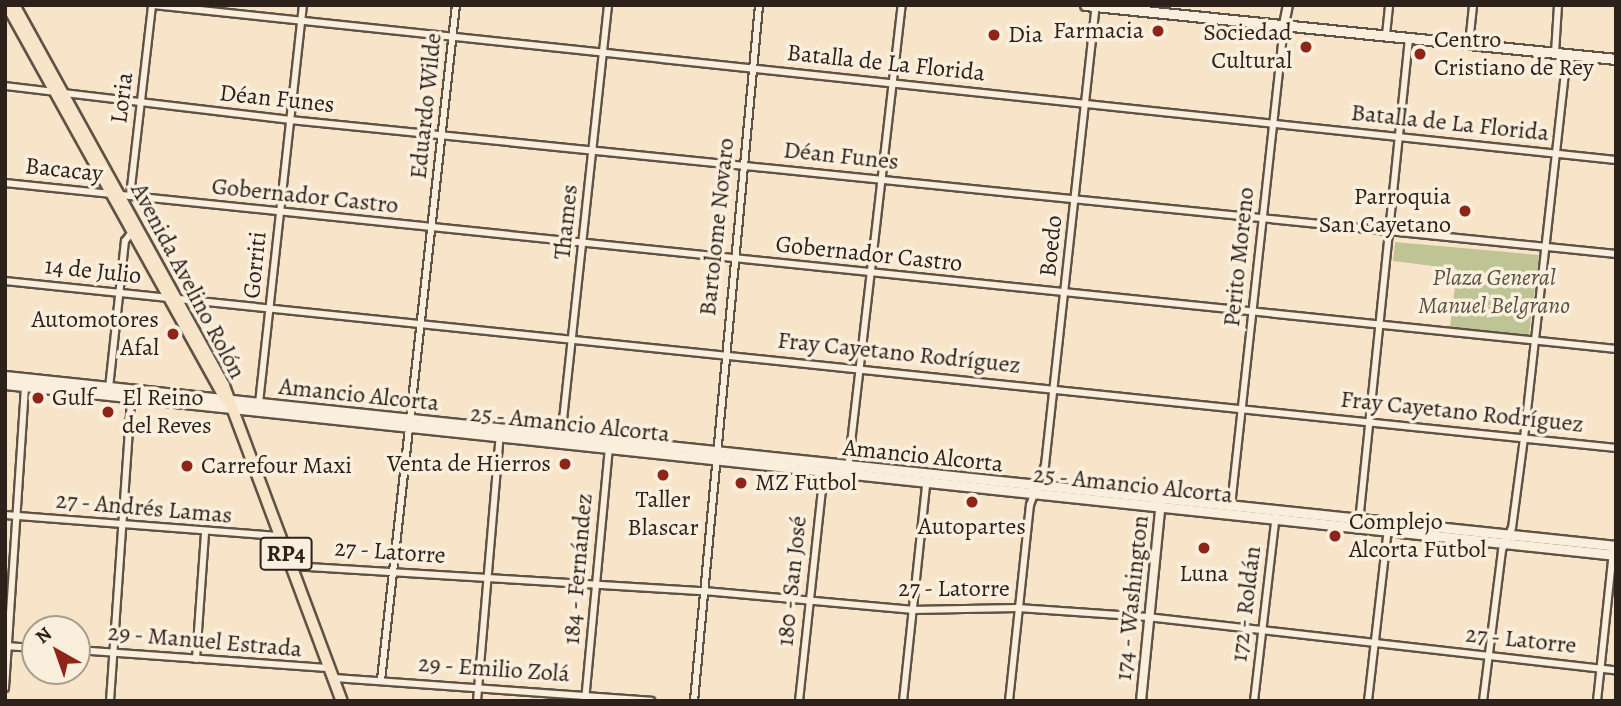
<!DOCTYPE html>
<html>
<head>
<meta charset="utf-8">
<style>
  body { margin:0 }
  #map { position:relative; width:1621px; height:706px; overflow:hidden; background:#f8e5c9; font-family:Alegreya,serif }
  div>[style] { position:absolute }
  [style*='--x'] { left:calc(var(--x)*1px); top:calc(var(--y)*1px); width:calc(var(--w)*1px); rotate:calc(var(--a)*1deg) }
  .green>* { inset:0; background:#bfc495 }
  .roads { filter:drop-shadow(2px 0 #5f5246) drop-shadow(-2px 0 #5f5246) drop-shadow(0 2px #5f5246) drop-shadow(0 -2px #5f5246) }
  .minor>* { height:6px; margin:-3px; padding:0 3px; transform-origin:3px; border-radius:3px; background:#faeedc }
  .tertiary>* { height:8px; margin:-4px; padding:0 4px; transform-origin:4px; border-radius:4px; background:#faeedc }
  .secondary>* { height:9px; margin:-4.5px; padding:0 4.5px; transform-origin:4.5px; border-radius:4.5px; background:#faeedc }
  .primary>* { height:10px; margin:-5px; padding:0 5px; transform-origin:5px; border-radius:5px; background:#f8e5c9 }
  .dots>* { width:19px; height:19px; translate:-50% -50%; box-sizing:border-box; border:4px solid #faeedc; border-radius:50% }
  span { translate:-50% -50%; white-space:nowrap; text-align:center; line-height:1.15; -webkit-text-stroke:7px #faeedc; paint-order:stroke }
  .shield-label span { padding:2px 5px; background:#faeedc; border:2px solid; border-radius:5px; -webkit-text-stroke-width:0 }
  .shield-label { font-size:23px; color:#2c211b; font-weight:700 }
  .poi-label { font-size:24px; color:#2c211b }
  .right { translate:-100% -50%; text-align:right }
  .left { translate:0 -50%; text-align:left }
  .street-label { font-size:24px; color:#2c211b }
  .park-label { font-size:24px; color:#585240; font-style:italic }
  .frame { position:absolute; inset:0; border:7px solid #2c211b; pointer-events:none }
  .north { position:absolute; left:21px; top:615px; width:70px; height:70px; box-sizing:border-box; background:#faeedc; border:2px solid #a89c8f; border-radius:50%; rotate:320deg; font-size:19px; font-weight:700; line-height:28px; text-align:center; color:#2c211b }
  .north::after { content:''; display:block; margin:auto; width:24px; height:32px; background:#8f2418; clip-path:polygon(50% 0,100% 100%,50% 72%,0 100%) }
</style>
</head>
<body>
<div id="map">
  <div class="green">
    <i style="clip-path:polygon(1395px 242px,1539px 255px,1529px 335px,1450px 327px,1457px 269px,1393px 261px)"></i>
  </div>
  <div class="roads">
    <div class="minor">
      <i style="--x:153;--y:5;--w:1471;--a:6.05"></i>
      <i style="--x:1386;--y:35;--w:30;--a:-84"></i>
      <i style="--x:1469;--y:44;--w:39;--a:-84"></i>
      <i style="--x:1555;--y:53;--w:48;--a:-86.4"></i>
      <i style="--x:5;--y:86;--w:287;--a:6.8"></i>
      <i style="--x:290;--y:120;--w:1333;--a:5.77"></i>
      <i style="--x:5;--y:183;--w:1620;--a:5.88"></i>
      <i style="--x:130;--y:196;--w:192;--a:-83.4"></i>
      <i style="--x:5;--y:281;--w:1620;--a:5.92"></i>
      <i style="--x:109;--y:388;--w:148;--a:-83.8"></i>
      <i style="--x:125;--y:241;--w:11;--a:-52"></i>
      <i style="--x:259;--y:403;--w:400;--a:-83.7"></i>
      <i style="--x:561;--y:438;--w:436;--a:-83.8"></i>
      <i style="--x:848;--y:469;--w:467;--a:-83.4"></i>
      <i style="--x:1231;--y:506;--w:484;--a:-83.7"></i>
      <i style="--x:5;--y:515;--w:274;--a:4.4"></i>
      <i style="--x:1359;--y:522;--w:487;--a:-84.1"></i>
      <i style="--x:291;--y:566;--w:414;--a:3.5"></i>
      <i style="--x:704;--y:591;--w:208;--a:5.2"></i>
      <i style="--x:911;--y:610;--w:107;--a:-1.1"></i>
      <i style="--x:1018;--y:608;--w:130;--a:4"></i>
      <i style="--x:1148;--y:617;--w:471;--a:6.5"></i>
      <i style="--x:5;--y:646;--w:30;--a:4"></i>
      <i style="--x:77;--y:650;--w:254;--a:4.1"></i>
      <i style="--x:196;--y:659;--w:127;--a:-85.9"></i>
      <i style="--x:334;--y:678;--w:318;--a:4.1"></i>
      <i style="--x:381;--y:680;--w:679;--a:-83.66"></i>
      <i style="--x:5;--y:688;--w:306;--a:-86.2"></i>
      <i style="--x:110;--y:701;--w:303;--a:-86"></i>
      <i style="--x:477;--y:701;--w:268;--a:-85.1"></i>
      <i style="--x:585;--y:701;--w:255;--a:-84.6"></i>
      <i style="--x:694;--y:701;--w:699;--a:-84.66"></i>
      <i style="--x:799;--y:701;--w:232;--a:-83.8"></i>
      <i style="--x:903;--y:701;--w:224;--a:-83.9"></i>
      <i style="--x:1009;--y:701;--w:197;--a:-83.9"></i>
      <i style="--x:1030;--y:505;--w:43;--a:-69.4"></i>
      <i style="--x:1045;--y:465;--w:462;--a:-83.7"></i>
      <i style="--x:1254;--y:701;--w:187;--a:-83.3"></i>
      <i style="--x:1368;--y:701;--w:173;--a:-83.4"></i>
      <i style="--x:1483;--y:701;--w:152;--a:-82.8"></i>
      <i style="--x:1502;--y:550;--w:24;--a:-66"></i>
      <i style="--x:1512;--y:528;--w:91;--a:-82.4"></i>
      <i style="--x:1524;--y:438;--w:386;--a:-83.6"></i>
      <i style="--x:1597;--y:701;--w:151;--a:-83.9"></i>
    </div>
    <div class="tertiary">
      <i style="--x:1284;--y:25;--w:20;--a:-79"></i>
      <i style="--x:1141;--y:701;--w:200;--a:-84.3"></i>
    </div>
    <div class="secondary">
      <i style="--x:1085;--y:5;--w:534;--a:5.81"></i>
      <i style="--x:5;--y:376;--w:1620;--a:6.02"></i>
      <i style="--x:5;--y:384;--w:1620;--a:6.06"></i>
    </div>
    <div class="primary">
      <i style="--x:7;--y:5;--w:452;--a:61"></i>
      <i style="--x:14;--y:5;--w:435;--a:61.1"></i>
      <i style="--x:224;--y:386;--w:336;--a:69.5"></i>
    </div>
  </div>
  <div class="dots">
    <i style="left:1158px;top:31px;background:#8f2418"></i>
    <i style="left:994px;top:35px;background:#8f2418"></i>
    <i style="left:1306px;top:47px;background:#8f2418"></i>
    <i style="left:1420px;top:54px;background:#8f2418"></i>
    <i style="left:1465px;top:211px;background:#8f2418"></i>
    <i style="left:173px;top:334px;background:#8f2418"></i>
    <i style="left:38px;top:398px;background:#8f2418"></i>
    <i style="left:108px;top:412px;background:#8f2418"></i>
    <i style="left:565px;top:464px;background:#8f2418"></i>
    <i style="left:187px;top:466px;background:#8f2418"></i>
    <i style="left:663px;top:475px;background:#8f2418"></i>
    <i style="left:741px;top:483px;background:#8f2418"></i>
    <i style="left:972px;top:502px;background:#8f2418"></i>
    <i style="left:1335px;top:536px;background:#8f2418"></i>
    <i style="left:1204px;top:548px;background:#8f2418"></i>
  </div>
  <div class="shield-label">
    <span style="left:286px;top:554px">RP4</span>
  </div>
  <div class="poi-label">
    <span class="right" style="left:1144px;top:31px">Farmacia</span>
    <span class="right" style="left:1292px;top:47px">Sociedad<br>Cultural</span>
    <span class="left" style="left:1008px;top:35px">Dia</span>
    <span class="left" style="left:1434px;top:54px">Centro<br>Cristiano de Rey</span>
    <span class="right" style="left:1451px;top:211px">Parroquia<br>San Cayetano</span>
    <span class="right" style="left:159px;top:334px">Automotores<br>Afal</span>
    <span class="left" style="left:52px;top:398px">Gulf</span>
    <span class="left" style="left:122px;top:412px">El Reino<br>del Reves</span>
    <span class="right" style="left:551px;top:464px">Venta de Hierros</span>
    <span class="left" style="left:201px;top:466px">Carrefour Maxi</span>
    <span class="left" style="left:755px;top:483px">MZ Futbol</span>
    <span style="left:663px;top:514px">Taller<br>Blascar</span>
    <span class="left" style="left:1349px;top:536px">Complejo<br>Alcorta Futbol</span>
    <span style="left:972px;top:527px">Autopartes</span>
    <span style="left:1204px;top:574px">Luna</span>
  </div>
  <div class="street-label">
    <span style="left:886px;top:63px;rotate:6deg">Batalla de La Florida</span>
    <span style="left:122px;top:98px;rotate:-83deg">Loria</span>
    <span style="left:277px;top:99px;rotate:6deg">Déan Funes</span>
    <span style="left:426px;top:106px;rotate:-84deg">Eduardo Wilde</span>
    <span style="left:1450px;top:123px;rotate:6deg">Batalla de La Florida</span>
    <span style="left:841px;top:156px;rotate:6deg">Déan Funes</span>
    <span style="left:64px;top:170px;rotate:6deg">Bacacay</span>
    <span style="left:305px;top:196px;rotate:6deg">Gobernador Castro</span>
    <span style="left:566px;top:222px;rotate:-84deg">Thames</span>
    <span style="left:717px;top:227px;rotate:-84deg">Bartolome Novaro</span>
    <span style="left:1051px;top:246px;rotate:-84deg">Boedo</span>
    <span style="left:869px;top:254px;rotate:6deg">Gobernador Castro</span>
    <span style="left:1239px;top:257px;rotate:-84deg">Perito Moreno</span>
    <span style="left:255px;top:265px;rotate:-84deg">Gorriti</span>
    <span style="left:93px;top:271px;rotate:6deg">14 de Julio</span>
    <span style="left:188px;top:281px;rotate:62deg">Avenida Avelino Rolón</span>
    <span style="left:899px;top:353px;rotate:6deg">Fray Cayetano Rodríguez</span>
    <span style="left:359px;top:395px;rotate:6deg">Amancio Alcorta</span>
    <span style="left:1462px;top:412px;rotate:6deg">Fray Cayetano Rodríguez</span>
    <span style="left:570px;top:424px;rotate:6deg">25 - Amancio Alcorta</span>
    <span style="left:923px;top:456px;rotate:6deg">Amancio Alcorta</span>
    <span style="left:1133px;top:485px;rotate:6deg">25 - Amancio Alcorta</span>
    <span style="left:144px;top:508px;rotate:5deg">27 - Andrés Lamas</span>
    <span style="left:390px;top:552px;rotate:4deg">27 - Latorre</span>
    <span style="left:578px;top:569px;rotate:-85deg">184 - Fernández</span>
    <span style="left:792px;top:581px;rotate:-84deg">180 - San José</span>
    <span style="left:954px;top:589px">27 - Latorre</span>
    <span style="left:1132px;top:598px;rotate:-84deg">174 - Washington</span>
    <span style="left:1246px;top:604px;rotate:-83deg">172 - Roldán</span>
    <span style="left:1521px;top:640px;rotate:6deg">27 - Latorre</span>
    <span style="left:205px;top:641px;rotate:5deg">29 - Manuel Estrada</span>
    <span style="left:494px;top:669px;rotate:4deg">29 - Emilio Zolá</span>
  </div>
  <div class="park-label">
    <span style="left:1494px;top:292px">Plaza General<br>Manuel Belgrano</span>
  </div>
  <div class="frame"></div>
  <div class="north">N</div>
</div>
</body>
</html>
